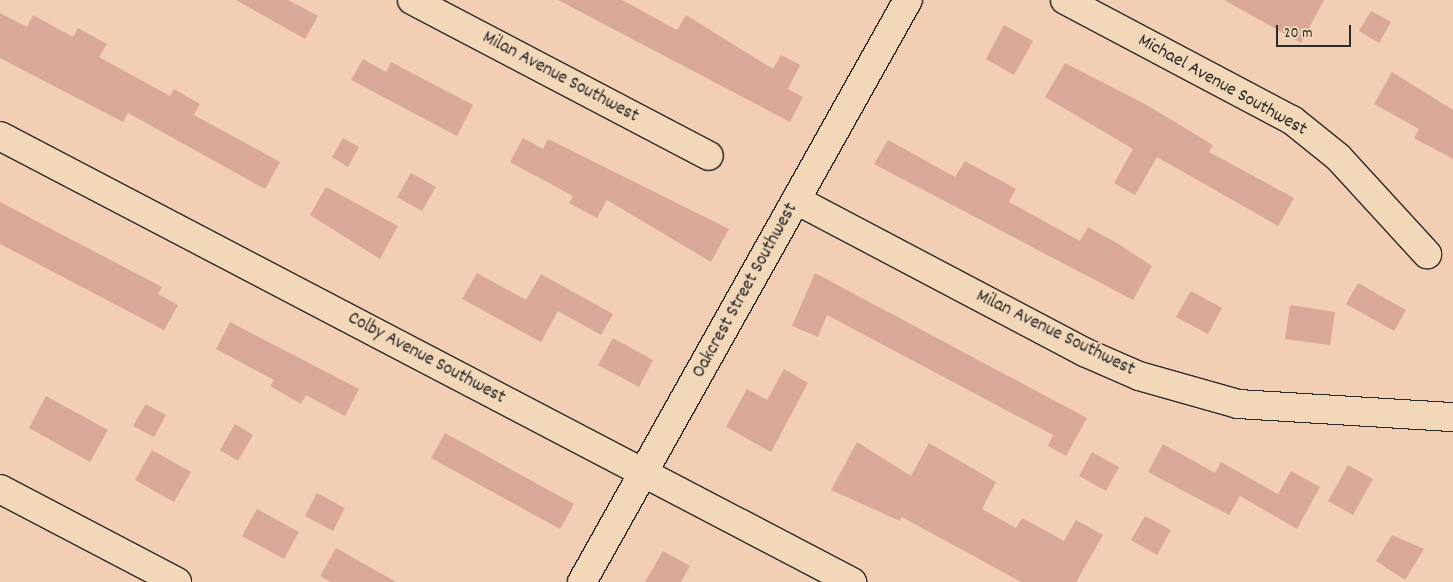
<!DOCTYPE html>
<html>
<head>
<meta charset="utf-8">
<style>
  body { margin:0 }
  #map { position:relative; width:1453px; height:582px; overflow:hidden; background:#f2ceb4; font-family:Dekko,sans-serif }
  div>[style] { position:absolute }
  [style*='--x'] { left:calc(var(--x)*1px); top:calc(var(--y)*1px); width:calc(var(--w)*1px); rotate:calc(var(--a)*1deg) }
  .building>* { inset:0; background:#d9a899 }
  .roads { filter:drop-shadow(1px 0 #2b2b2b) drop-shadow(-1px 0 #2b2b2b) drop-shadow(0 1px #2b2b2b) drop-shadow(0 -1px #2b2b2b) }
  .minor>* { height:28px; margin:-14px; padding:0 14px; transform-origin:14px; border-radius:14px; background:#f3d7b9 }
  span { translate:-50% -50%; white-space:nowrap; text-align:center; line-height:1.15; -webkit-text-stroke:4px #f3d7b9; paint-order:stroke }
  .street-label { font-size:19px; color:#2b2b2b }
  .scale { position:absolute; left:1276px; top:25px; width:75px; height:22px; box-sizing:border-box; border:2px solid #2b2b2b; border-top:0; padding-left:6px; font-size:15px; line-height:18px; white-space:nowrap; color:#2b2b2b; -webkit-text-stroke:4px #f3d7b9; paint-order:stroke }
</style>
</head>
<body>
<div id="map">
  <div class="building">
    <i style="clip-path:polygon(236px 0,288px 0,318px 16px,305px 39px)"></i>
    <i style="clip-path:polygon(558px 0,622px 0,677px 30px,686px 15px,773px 69px,781px 55px,800px 65px,788px 89px,803px 97px,790px 122px)"></i>
    <i style="clip-path:polygon(1224px 0,1324px 0,1301px 43px)"></i>
    <i style="clip-path:polygon(1371px 11px,1391px 22px,1379px 43px,1359px 31px)"></i>
    <i style="clip-path:polygon(0 13px,27px 27px,33px 15px,73px 37px,78px 28px,107px 44px,99px 57px,170px 96px,174px 89px,200px 104px,194px 115px,280px 162px,265px 189px,128px 113px,123px 122px,0 58px)"></i>
    <i style="clip-path:polygon(1004px 25px,1033px 41px,1014px 75px,986px 59px)"></i>
    <i style="clip-path:polygon(363px 59px,386px 72px,391px 62px,473px 105px,457px 136px,351px 80px)"></i>
    <i style="clip-path:polygon(1065px 63px,1145px 104px,1213px 145px,1209px 152px,1294px 198px,1278px 226px,1157px 157px,1135px 195px,1114px 183px,1133px 149px,1045px 97px)"></i>
    <i style="clip-path:polygon(1392px 72px,1453px 110px,1453px 159px,1414px 138px,1419px 129px,1374px 104px)"></i>
    <i style="clip-path:polygon(343px 138px,359px 147px,348px 167px,332px 157px)"></i>
    <i style="clip-path:polygon(523px 138px,543px 149px,548px 139px,729px 229px,711px 262px,607px 200px,597px 218px,569px 203px,573px 196px,510px 162px)"></i>
    <i style="clip-path:polygon(888px 140px,955px 177px,965px 161px,1016px 189px,1009px 202px,1080px 241px,1088px 227px,1120px 245px,1152px 266px,1133px 300px,874px 164px)"></i>
    <i style="clip-path:polygon(411px 173px,436px 187px,422px 211px,397px 197px)"></i>
    <i style="clip-path:polygon(326px 187px,398px 226px,380px 259px,310px 215px)"></i>
    <i style="clip-path:polygon(0 202px,162px 287px,158px 294px,178px 305px,164px 330px,0 244px)"></i>
    <i style="clip-path:polygon(477px 273px,526px 300px,541px 274px,613px 314px,601px 335px,558px 311px,541px 342px,462px 299px)"></i>
    <i style="clip-path:polygon(815px 273px,1087px 418px,1066px 456px,1048px 446px,1053px 435px,827px 315px,818px 337px,792px 326px)"></i>
    <i style="clip-path:polygon(1358px 283px,1406px 310px,1394px 331px,1346px 304px)"></i>
    <i style="clip-path:polygon(1191px 291px,1222px 308px,1208px 334px,1176px 317px)"></i>
    <i style="clip-path:polygon(1290px 305px,1335px 312px,1330px 345px,1285px 339px)"></i>
    <i style="clip-path:polygon(230px 322px,359px 389px,345px 416px,306px 395px,301px 404px,270px 386px,274px 380px,216px 349px)"></i>
    <i style="clip-path:polygon(613px 338px,653px 360px,639px 387px,598px 365px)"></i>
    <i style="clip-path:polygon(784px 369px,808px 383px,771px 452px,726px 427px,747px 389px,767px 400px)"></i>
    <i style="clip-path:polygon(46px 396px,108px 430px,90px 462px,29px 428px)"></i>
    <i style="clip-path:polygon(146px 404px,166px 415px,154px 437px,133px 426px)"></i>
    <i style="clip-path:polygon(235px 424px,253px 435px,238px 461px,220px 450px)"></i>
    <i style="clip-path:polygon(445px 433px,574px 504px,560px 529px,431px 458px)"></i>
    <i style="clip-path:polygon(857px 442px,911px 476px,929px 443px,996px 482px,982px 509px,1016px 528px,1022px 518px,1064px 541px,1076px 520px,1103px 535px,1076px 582px,1021px 582px,902px 517px,900px 521px,831px 490px)"></i>
    <i style="clip-path:polygon(1163px 444px,1215px 473px,1221px 462px,1278px 494px,1291px 471px,1320px 487px,1297px 529px,1240px 496px,1229px 515px,1148px 472px)"></i>
    <i style="clip-path:polygon(152px 450px,191px 472px,174px 502px,135px 480px)"></i>
    <i style="clip-path:polygon(1092px 452px,1119px 467px,1106px 491px,1079px 476px)"></i>
    <i style="clip-path:polygon(1348px 465px,1373px 479px,1353px 515px,1328px 501px)"></i>
    <i style="clip-path:polygon(317px 493px,345px 508px,333px 531px,305px 516px)"></i>
    <i style="clip-path:polygon(257px 509px,299px 532px,284px 559px,242px 536px)"></i>
    <i style="clip-path:polygon(1145px 516px,1171px 530px,1157px 555px,1131px 540px)"></i>
    <i style="clip-path:polygon(1392px 535px,1424px 549px,1405px 580px,1376px 561px)"></i>
    <i style="clip-path:polygon(336px 548px,396px 582px,331px 582px,320px 576px)"></i>
    <i style="clip-path:polygon(663px 551px,690px 566px,681px 582px,645px 582px)"></i>
  </div>
  <div class="roads">
    <div class="minor">
      <i style="--x:412;--y:0;--w:335;--a:27.7"></i>
      <i style="--x:1065;--y:0;--w:257;--a:27.9"></i>
      <i style="--x:1292;--y:120;--w:59;--a:38.8"></i>
      <i style="--x:1338;--y:157;--w:132;--a:47.5"></i>
      <i style="--x:0;--y:136;--w:962;--a:27.63"></i>
      <i style="--x:796;--y:200;--w:326;--a:27.8"></i>
      <i style="--x:1084;--y:352;--w:60;--a:23.6"></i>
      <i style="--x:1139;--y:376;--w:103;--a:15.8"></i>
      <i style="--x:1238;--y:404;--w:215;--a:3.5"></i>
      <i style="--x:0;--y:489;--w:200;--a:27.7"></i>
      <i style="--x:582;--y:582;--w:667;--a:-60.75"></i>
    </div>
  </div>
  <div class="street-label">
    <span style="left:560px;top:78px;rotate:28deg">Milan Avenue Southwest</span>
    <span style="left:1222px;top:86px;rotate:29deg">Michael Avenue Southwest</span>
    <span style="left:746px;top:291px;rotate:-61deg">Oakcrest Street Southwest</span>
    <span style="left:1055px;top:334px;rotate:26deg">Milan Avenue Southwest</span>
    <span style="left:426px;top:359px;rotate:28deg">Colby Avenue Southwest</span>
  </div>
  <div class="scale">20 m</div>
</div>
</body>
</html>
